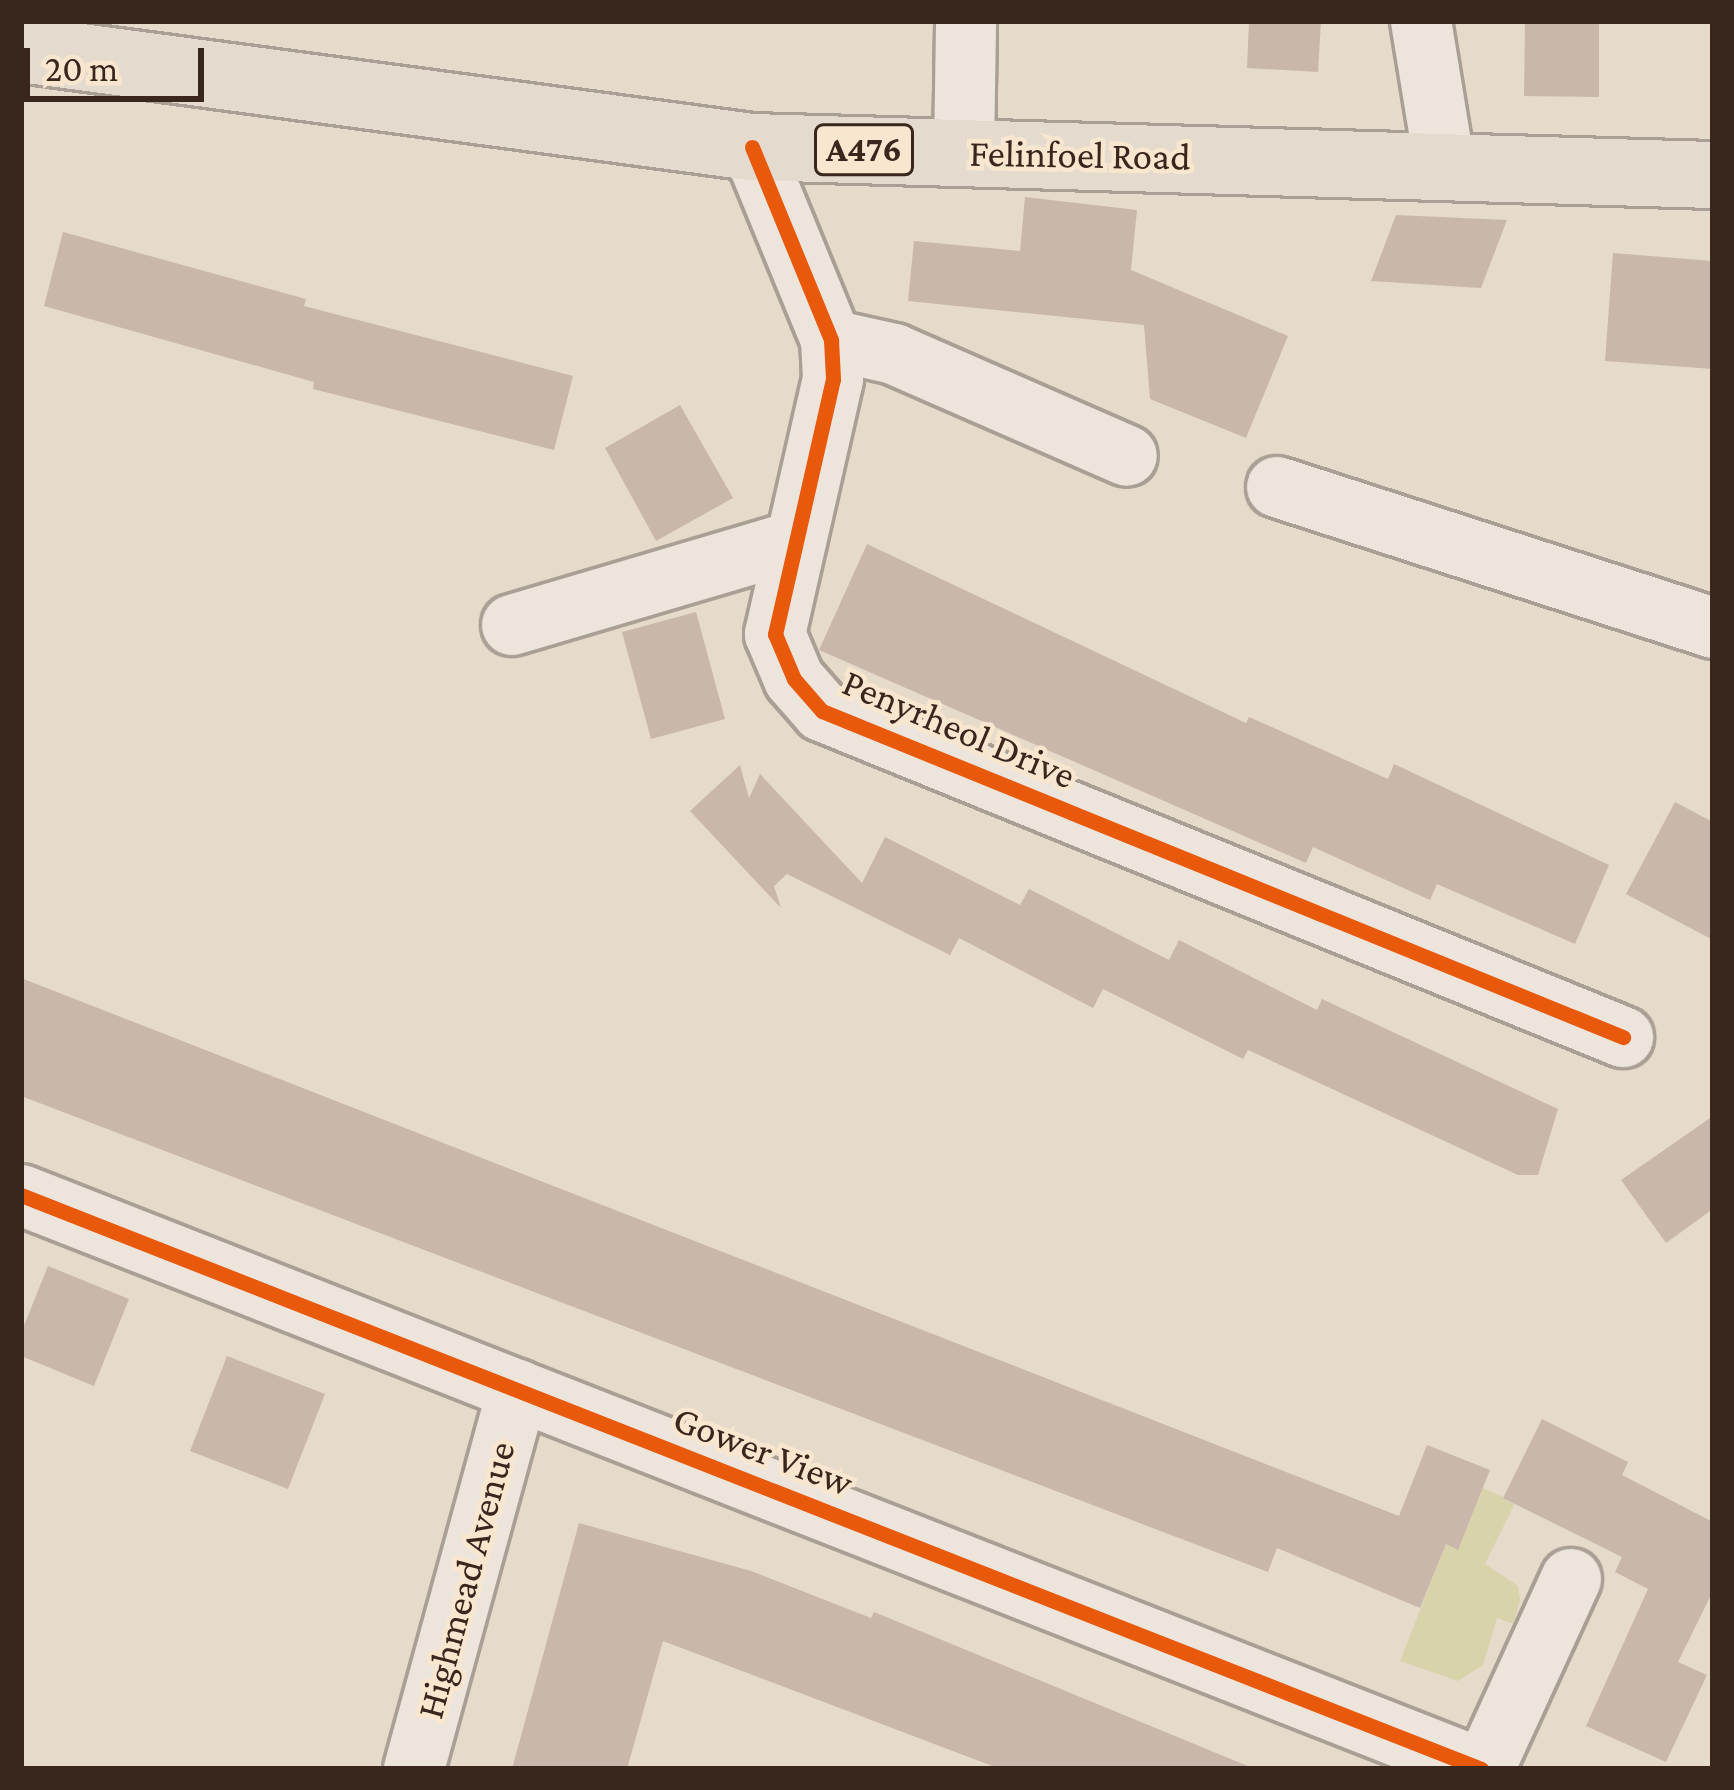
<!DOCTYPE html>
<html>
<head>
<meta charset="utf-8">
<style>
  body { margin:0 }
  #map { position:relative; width:1734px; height:1790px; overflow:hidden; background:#e6daca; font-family:"Crimson Pro",serif }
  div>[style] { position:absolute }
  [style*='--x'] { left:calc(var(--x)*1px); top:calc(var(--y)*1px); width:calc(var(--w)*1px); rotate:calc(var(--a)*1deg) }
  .green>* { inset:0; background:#d9d3ab }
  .building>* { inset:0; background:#c9b7ab }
  .roads { filter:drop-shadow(3px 0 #aa9f94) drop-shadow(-3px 0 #aa9f94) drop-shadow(0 3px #aa9f94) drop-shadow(0 -3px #aa9f94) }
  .minor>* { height:60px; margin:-30px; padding:0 30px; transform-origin:30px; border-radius:30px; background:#ede5dc }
  .major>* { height:66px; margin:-33px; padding:0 33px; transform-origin:33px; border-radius:33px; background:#e4dacd }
  .cycleway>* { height:15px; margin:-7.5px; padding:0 7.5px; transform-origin:7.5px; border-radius:7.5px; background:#e8590c }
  span { translate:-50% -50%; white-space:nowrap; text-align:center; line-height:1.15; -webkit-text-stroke:9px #f8e6cf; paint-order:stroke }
  .shield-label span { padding:3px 9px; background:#f8e6cf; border:3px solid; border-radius:9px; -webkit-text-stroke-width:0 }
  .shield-label { font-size:36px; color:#39261c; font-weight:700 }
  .street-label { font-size:39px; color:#39261c }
  .frame { position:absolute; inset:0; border:24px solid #39261c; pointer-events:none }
  .scale { position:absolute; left:24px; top:48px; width:180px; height:54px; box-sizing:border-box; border:6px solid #39261c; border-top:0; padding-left:15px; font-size:36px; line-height:42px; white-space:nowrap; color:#39261c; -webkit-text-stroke:9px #f8e6cf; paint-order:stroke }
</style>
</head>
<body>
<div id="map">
  <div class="green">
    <i style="clip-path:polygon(1483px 1488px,1515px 1503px,1485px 1564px,1518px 1586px,1520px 1600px,1513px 1624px,1497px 1618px,1483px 1665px,1458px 1681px,1400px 1661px,1446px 1544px,1458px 1549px)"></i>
  </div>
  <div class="building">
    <i style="clip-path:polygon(1249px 21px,1321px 21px,1318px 72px,1247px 68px)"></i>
    <i style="clip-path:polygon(1525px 21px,1599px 21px,1599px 97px,1524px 96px)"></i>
    <i style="clip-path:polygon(1025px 197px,1137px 210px,1131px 270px,1288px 336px,1246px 438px,1150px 399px,1144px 325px,908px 301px,914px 241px,1020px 251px)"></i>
    <i style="clip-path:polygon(1396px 215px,1507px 220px,1481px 288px,1371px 281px)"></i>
    <i style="clip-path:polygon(63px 232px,306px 299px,304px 306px,573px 376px,554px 450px,313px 389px,314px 382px,44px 306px)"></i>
    <i style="clip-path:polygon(1613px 253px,1713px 261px,1713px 369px,1605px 361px)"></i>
    <i style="clip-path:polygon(680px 405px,733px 498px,656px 541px,605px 448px)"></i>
    <i style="clip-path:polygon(867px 544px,1246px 723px,1249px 717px,1388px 779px,1394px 764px,1609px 865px,1575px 944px,1437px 884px,1430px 900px,1313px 847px,1306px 863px,819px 650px)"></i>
    <i style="clip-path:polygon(696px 612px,725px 719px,651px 739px,622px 632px)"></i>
    <i style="clip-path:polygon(740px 765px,749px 798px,760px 774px,862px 883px,885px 837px,1020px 905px,1029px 889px,1169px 960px,1179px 940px,1317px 1010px,1322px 999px,1558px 1109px,1538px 1175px,1518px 1175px,1248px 1050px,1243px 1059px,1103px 989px,1093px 1008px,959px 938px,950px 955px,787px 874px,774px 886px,781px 908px,690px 811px)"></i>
    <i style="clip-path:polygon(1675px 802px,1713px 822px,1713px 940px,1626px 894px)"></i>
    <i style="clip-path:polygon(21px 978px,1399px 1516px,1427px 1445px,1490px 1470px,1458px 1550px,1446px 1544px,1420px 1608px,1277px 1548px,1268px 1572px,21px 1096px)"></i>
    <i style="clip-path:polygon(1713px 1116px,1713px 1209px,1666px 1243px,1621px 1180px)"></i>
    <i style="clip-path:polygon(48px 1266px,129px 1299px,94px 1386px,21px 1356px,21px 1333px)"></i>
    <i style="clip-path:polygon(227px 1356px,325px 1394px,288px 1489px,190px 1451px)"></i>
    <i style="clip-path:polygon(1542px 1419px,1628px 1462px,1622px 1475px,1713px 1522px,1713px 1591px,1678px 1662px,1707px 1675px,1666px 1762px,1586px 1726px,1648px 1589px,1615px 1572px,1622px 1557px,1503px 1498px)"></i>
    <i style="clip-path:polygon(579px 1523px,751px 1571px,871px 1618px,874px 1612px,1255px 1769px,1000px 1769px,663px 1641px,627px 1769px,512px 1769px)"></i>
  </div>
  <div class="roads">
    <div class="minor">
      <i style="--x:1421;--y:21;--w:143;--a:80.7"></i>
      <i style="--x:752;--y:147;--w:209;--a:67.7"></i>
      <i style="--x:831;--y:340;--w:39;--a:87"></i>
      <i style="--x:833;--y:379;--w:262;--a:102.8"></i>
      <i style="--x:775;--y:634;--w:49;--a:67.1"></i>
      <i style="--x:794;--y:679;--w:43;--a:48.8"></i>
      <i style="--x:822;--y:711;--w:865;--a:22.15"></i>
      <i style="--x:964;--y:153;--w:132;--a:-89.1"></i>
      <i style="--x:831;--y:340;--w:65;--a:12.5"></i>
      <i style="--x:894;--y:354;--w:254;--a:23.6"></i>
      <i style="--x:1277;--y:487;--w:458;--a:17.9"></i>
      <i style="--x:512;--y:625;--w:296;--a:-16.5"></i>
      <i style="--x:21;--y:1195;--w:1569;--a:21.46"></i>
      <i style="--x:414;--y:1769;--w:393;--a:-74.7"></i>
      <i style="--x:1484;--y:1769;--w:209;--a:-65.4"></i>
    </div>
    <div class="major">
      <i style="--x:21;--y:49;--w:738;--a:7.64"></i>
      <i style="--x:752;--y:147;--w:961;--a:1.67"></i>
    </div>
  </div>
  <div class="cycleway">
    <i style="--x:752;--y:147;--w:209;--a:67.7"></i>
    <i style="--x:831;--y:340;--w:39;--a:87"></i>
    <i style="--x:833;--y:379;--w:262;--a:102.8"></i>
    <i style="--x:775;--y:634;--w:49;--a:67.1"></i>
    <i style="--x:794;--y:679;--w:43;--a:48.8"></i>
    <i style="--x:822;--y:711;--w:865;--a:22.15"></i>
    <i style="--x:21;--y:1195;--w:1569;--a:21.46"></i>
  </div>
  <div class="shield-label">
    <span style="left:864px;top:150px">A476</span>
  </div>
  <div class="street-label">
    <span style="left:1080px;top:155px;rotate:1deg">Felinfoel Road</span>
    <span style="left:959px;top:729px;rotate:23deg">Penyrheol Drive</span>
    <span style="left:763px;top:1451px;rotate:21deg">Gower View</span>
    <span style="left:466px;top:1580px;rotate:-75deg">Highmead Avenue</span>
  </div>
  <div class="frame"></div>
  <div class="scale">20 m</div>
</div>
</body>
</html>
